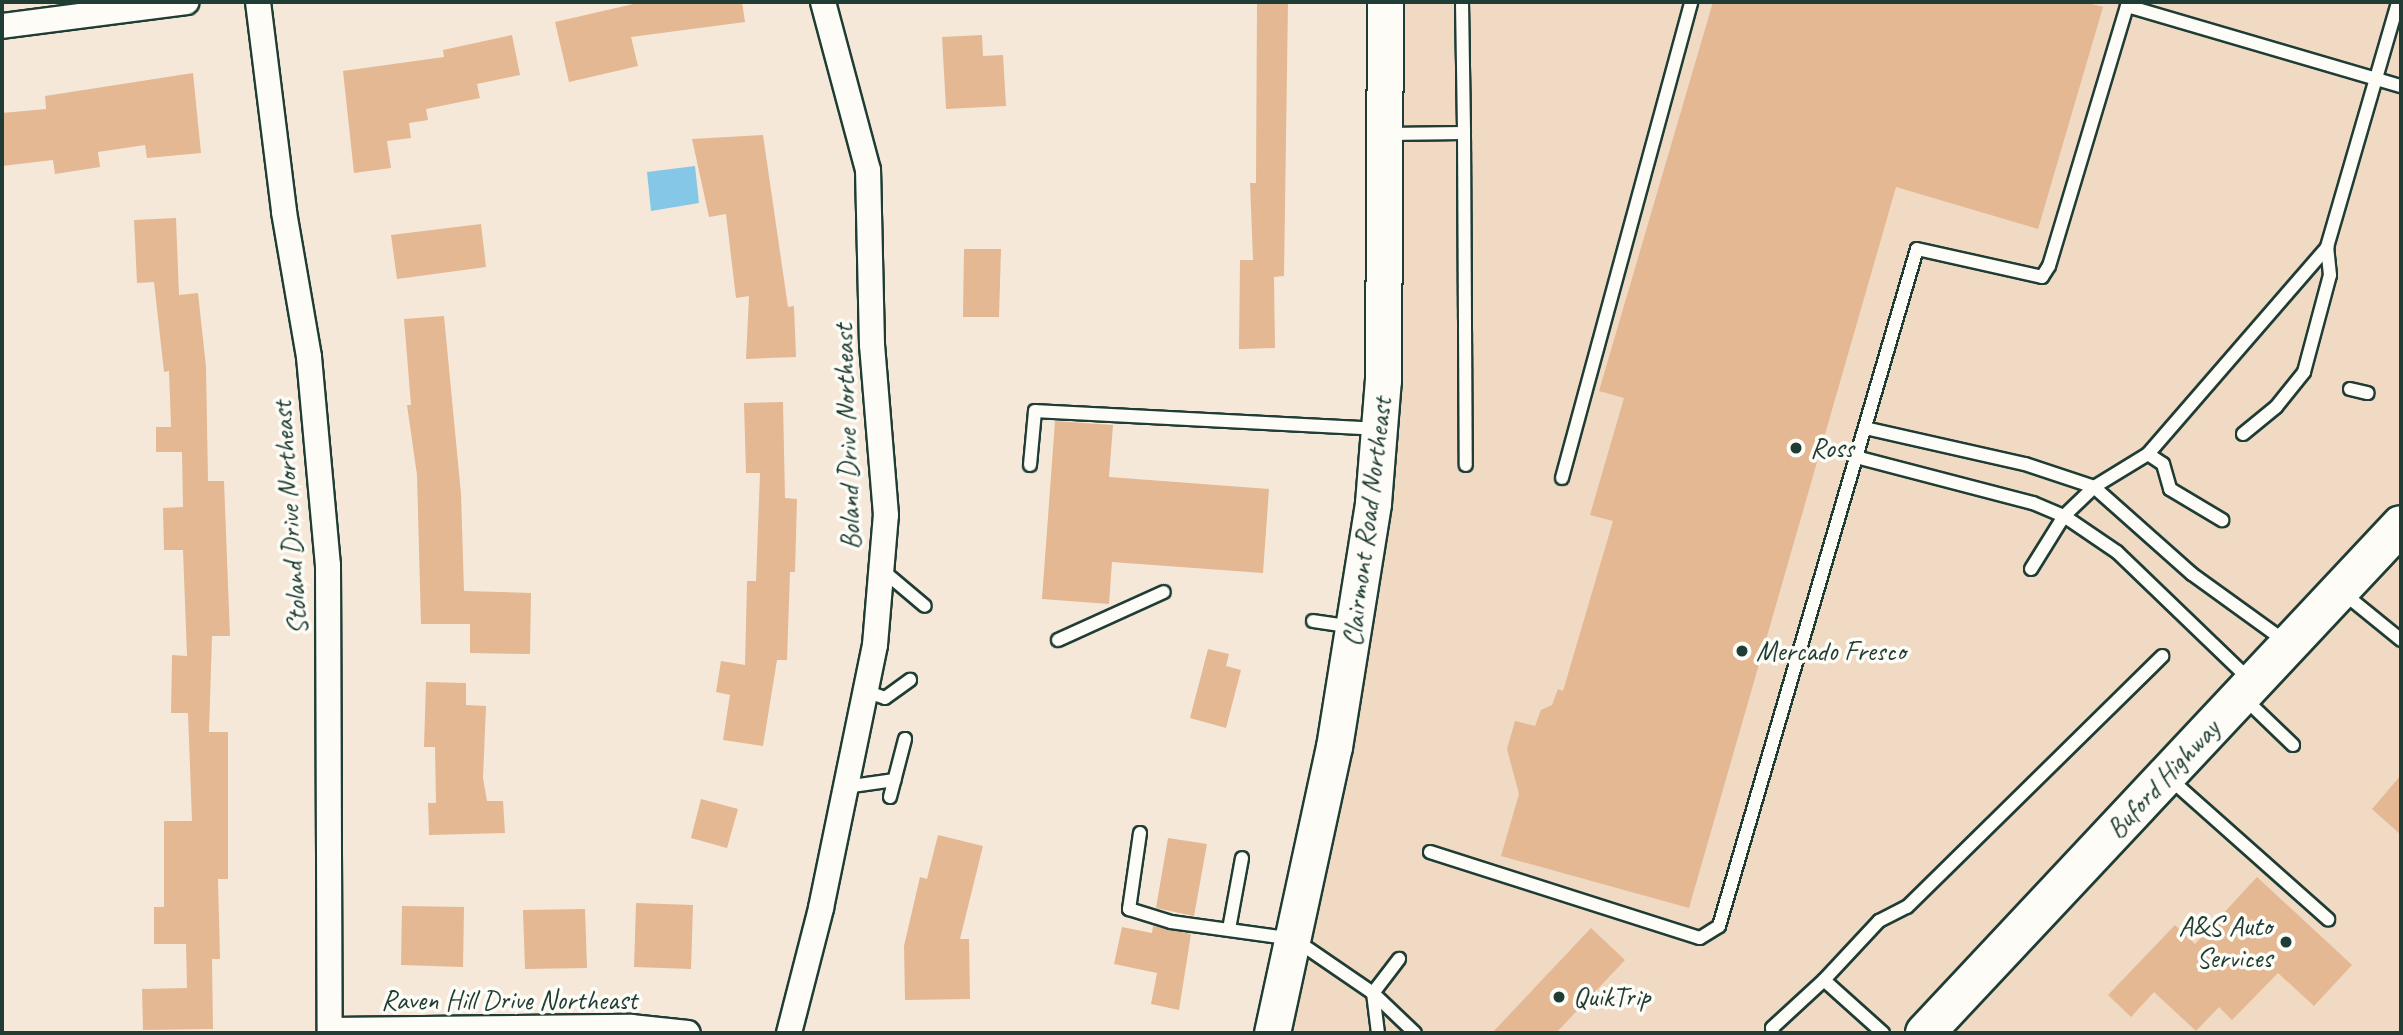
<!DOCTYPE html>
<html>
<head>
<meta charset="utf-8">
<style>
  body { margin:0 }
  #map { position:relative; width:2403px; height:1035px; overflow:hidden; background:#f5e8d9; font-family:Caveat,sans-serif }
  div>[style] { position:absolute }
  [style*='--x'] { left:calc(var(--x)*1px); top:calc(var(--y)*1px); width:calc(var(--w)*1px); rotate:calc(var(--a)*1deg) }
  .built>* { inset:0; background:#f0dac4 }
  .water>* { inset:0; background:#85c7e6 }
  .building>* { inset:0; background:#e3b893 }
  .roads { filter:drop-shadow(2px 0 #1f3d34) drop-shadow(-2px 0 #1f3d34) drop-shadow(0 2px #1f3d34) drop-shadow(0 -2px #1f3d34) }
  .lane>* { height:12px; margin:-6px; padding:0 6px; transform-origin:6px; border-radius:6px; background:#fdfcf7 }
  .street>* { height:24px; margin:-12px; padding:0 12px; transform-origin:12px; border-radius:12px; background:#fdfcf7 }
  .secondary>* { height:35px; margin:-17.5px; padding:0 17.5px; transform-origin:17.5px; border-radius:17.5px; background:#fdfcf7 }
  .primary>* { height:38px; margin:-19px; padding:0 19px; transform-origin:19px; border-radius:19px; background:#fdfcf7 }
  .dots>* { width:19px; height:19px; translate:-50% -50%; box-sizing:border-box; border:4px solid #fdfcf7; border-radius:50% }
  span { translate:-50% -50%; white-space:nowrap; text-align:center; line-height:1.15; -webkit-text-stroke:7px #fdfcf7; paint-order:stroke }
  .street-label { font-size:28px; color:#1f3d34 }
  .poi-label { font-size:28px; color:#1f3d34 }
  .left { translate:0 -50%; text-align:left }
  .right { translate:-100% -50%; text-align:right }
  .frame { position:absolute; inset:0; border:4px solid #1f3d34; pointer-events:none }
</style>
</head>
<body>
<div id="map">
  <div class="built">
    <i style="clip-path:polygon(1380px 2px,2401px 2px,2401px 1033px,1258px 1033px,1279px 960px,1388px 382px)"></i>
  </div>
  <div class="water">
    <i style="clip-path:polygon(695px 166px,699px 203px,651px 211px,647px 172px)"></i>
  </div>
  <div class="building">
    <i style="clip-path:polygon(642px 2px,742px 2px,745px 22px,631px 37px,638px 66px,569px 82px,555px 22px)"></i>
    <i style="clip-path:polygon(1257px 2px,1288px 2px,1284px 276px,1274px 277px,1275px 348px,1239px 349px,1240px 260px,1253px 260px,1250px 183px,1256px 183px)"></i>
    <i style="clip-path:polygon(1713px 2px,2084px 2px,2103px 7px,2038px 229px,1896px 187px,1689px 908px,1501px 856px,1519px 794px,1507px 749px,1515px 721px,1535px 726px,1541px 710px,1552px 705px,1558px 689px,1563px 691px,1613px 521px,1590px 515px,1624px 398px,1599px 391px)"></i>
    <i style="clip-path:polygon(512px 35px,520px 75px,477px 84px,480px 98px,426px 109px,428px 120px,409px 123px,411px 138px,387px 141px,391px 168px,354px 173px,343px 71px,444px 57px,443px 50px)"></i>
    <i style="clip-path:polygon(982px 35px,983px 56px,1003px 55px,1006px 106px,946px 109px,942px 37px)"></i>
    <i style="clip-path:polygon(193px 73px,201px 153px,147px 158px,145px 145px,98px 152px,100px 167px,55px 174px,53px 160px,2px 166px,2px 113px,46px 109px,45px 96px)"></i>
    <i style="clip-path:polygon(763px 135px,788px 307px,794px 306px,796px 357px,746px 359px,749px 296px,736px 298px,726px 214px,709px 217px,692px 139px)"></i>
    <i style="clip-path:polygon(176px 218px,179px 295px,198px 293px,206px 367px,208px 481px,224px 481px,230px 636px,212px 636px,209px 732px,228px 732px,228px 879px,218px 879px,220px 959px,212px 959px,213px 1029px,143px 1030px,142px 989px,187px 988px,186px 944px,154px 944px,154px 907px,164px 907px,164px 821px,192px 821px,188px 713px,171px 713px,172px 655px,187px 656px,183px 550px,164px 550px,163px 508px,183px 507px,182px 452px,156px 452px,156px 427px,171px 427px,169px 371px,164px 372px,154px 282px,137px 283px,134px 220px)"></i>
    <i style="clip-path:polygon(481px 224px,486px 267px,397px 279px,391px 235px)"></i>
    <i style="clip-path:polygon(964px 249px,1001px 249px,999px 317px,963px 317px)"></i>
    <i style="clip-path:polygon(444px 316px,461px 494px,464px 591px,531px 593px,530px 654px,470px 653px,470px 624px,421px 624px,417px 475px,407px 405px,411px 405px,404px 319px)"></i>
    <i style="clip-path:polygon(783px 402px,785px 498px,797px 499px,795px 572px,790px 572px,787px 660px,777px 660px,763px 746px,723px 740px,730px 695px,716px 692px,721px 661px,745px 665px,747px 581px,756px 581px,760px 473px,746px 473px,744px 403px)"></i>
    <i style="clip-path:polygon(1055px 421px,1113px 425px,1109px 477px,1269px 489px,1263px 573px,1112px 562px,1109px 604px,1042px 599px)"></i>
    <i style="clip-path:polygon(1208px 649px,1229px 654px,1226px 666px,1241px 670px,1226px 728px,1190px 718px)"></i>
    <i style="clip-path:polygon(426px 682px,466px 683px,466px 705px,486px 706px,483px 778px,487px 801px,503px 801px,505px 833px,429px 835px,428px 803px,436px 803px,435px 747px,424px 747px)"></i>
    <i style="clip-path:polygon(2401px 775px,2401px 835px,2372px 809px)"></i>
    <i style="clip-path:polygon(701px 799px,738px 809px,727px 848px,691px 838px)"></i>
    <i style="clip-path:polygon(938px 835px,983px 846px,960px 939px,969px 939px,970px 999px,905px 1000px,904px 946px,920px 877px,927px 879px)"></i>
    <i style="clip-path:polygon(1168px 838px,1207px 844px,1194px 916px,1156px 908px)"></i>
    <i style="clip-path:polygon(2257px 877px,2352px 965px,2314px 1006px,2278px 973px,2232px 1020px,2219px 1007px,2196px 1031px,2154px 992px,2131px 1017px,2108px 995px,2175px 925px,2195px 944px)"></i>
    <i style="clip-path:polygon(636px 903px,693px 905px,691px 969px,634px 967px)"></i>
    <i style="clip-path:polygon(402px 906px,464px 907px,463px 967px,401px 965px)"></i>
    <i style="clip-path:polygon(585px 909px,587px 968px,525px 969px,523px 910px)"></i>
    <i style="clip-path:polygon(1153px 926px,1191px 934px,1179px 1010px,1151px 1004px,1157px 973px,1114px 964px,1122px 927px,1152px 933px)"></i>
    <i style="clip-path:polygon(1591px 928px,1625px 960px,1556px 1033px,1492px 1033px)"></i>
  </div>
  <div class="roads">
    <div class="lane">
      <i style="--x:1462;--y:2;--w:131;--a:89.1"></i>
      <i style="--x:1387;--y:134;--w:77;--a:-0.7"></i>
      <i style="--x:1464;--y:133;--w:332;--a:89.7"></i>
      <i style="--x:2350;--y:389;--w:18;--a:13"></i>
      <i style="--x:1865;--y:428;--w:164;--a:12.7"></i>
      <i style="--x:2025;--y:464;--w:73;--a:18.4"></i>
      <i style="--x:2094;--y:487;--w:131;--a:41.6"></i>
      <i style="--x:2192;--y:574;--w:115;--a:35.8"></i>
      <i style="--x:2243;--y:434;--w:43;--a:-39.3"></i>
      <i style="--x:2276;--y:407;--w:45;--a:-51.3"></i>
      <i style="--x:2304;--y:372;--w:100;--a:-75"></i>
      <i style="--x:2330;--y:275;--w:28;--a:-96"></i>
      <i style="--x:2148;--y:454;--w:18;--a:34"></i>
      <i style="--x:2163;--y:464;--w:26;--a:74"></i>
      <i style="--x:2170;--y:489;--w:61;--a:30.8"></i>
      <i style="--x:1856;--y:457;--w:183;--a:14.6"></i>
      <i style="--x:2033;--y:503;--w:34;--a:23"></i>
      <i style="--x:2064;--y:516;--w:64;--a:34.2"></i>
      <i style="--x:2117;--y:552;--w:185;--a:43.9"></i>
      <i style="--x:1030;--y:465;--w:54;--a:-84.7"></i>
      <i style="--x:1035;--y:411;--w:340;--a:3"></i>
      <i style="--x:1562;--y:478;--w:493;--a:-74.8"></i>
      <i style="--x:881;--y:569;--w:57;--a:40.1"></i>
      <i style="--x:2031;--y:569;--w:62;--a:-58.1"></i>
      <i style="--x:2064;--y:516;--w:42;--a:-44"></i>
      <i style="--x:2094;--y:487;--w:63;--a:-31.4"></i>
      <i style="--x:2148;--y:454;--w:274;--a:-49.1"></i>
      <i style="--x:2327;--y:247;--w:255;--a:-73.8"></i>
      <i style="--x:2342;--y:592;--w:76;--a:39.1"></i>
      <i style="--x:1313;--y:621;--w:40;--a:8.5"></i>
      <i style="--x:1058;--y:640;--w:116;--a:-24.4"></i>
      <i style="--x:865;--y:691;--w:21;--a:19"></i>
      <i style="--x:885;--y:698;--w:31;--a:-36"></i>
      <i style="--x:2244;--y:698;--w:68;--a:43.8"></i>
      <i style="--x:2169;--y:778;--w:213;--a:41.6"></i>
      <i style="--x:845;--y:787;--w:50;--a:-8"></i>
      <i style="--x:890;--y:797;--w:60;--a:-75.5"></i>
      <i style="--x:1140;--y:833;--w:77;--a:98.2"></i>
      <i style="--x:1129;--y:909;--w:44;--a:17.2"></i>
      <i style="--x:1171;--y:922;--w:124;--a:7.9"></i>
      <i style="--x:1294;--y:939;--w:96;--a:34.4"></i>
      <i style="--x:1373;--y:993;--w:43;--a:-52.6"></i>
      <i style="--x:1430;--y:852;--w:283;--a:17.7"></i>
      <i style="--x:1700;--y:938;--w:22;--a:-32"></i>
      <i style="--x:1719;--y:926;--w:705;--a:-73.7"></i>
      <i style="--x:1917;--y:249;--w:128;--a:12.6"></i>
      <i style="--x:2042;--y:277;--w:13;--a:-58"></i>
      <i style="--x:2049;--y:266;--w:271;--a:-73.3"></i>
      <i style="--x:2127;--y:6;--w:285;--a:16.3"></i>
      <i style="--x:1229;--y:929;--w:72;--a:-79.6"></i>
      <i style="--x:1373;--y:993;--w:58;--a:43.6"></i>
      <i style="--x:1373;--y:993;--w:40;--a:82.9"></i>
      <i style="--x:1773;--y:1033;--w:5;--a:-101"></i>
      <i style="--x:1772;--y:1028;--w:71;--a:-42.7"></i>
      <i style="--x:1883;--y:1033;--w:79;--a:-138.1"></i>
      <i style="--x:1824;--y:980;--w:81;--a:-47"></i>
      <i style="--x:1879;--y:921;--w:31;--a:-27"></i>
      <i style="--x:1907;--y:907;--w:358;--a:-44.5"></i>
    </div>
    <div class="street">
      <i style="--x:258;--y:2;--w:212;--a:82.9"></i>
      <i style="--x:284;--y:212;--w:147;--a:80.2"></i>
      <i style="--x:309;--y:357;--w:209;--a:84.8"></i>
      <i style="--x:328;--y:565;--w:468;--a:89.8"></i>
      <i style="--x:2;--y:26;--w:186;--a:-7.4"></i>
      <i style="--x:330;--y:1030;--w:301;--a:-0.6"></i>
      <i style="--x:631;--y:1027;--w:57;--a:6"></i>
      <i style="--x:789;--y:1033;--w:129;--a:-75.6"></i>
      <i style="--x:821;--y:908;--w:268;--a:-78.4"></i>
      <i style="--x:875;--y:645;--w:130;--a:-85.2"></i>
      <i style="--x:886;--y:515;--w:171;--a:-94.7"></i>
      <i style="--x:872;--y:345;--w:175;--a:-91.3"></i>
      <i style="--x:868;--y:170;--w:174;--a:-105"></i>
    </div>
    <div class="secondary">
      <i style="--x:1272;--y:1033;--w:293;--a:-77.8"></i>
      <i style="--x:1334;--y:747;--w:247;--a:-80.9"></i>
      <i style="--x:1373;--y:503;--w:123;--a:-85.4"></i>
      <i style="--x:1383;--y:380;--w:378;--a:-89.7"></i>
    </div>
    <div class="primary">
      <i style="--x:1925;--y:1033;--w:696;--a:-46.86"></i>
    </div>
  </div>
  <div class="dots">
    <i style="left:1796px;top:448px;background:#1f3d34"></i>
    <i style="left:1742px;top:651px;background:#1f3d34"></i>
    <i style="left:2286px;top:942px;background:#1f3d34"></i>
    <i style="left:1559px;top:997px;background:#1f3d34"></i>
  </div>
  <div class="street-label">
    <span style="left:847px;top:437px;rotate:-92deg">Boland Drive Northeast</span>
    <span style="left:290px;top:518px;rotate:-94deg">Stoland Drive Northeast</span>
    <span style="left:1367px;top:522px;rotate:-83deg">Clairmont Road Northeast</span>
    <span style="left:2163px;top:779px;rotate:-47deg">Buford Highway</span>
    <span style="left:509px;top:1000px">Raven Hill Drive Northeast</span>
  </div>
  <div class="poi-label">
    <span class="left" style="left:1810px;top:448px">Ross</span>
    <span class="left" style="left:1756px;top:651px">Mercado Fresco</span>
    <span class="right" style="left:2272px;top:942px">A&amp;S Auto<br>Services</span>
    <span class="left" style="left:1573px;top:997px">QuikTrip</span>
  </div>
  <div class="frame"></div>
</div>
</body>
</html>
